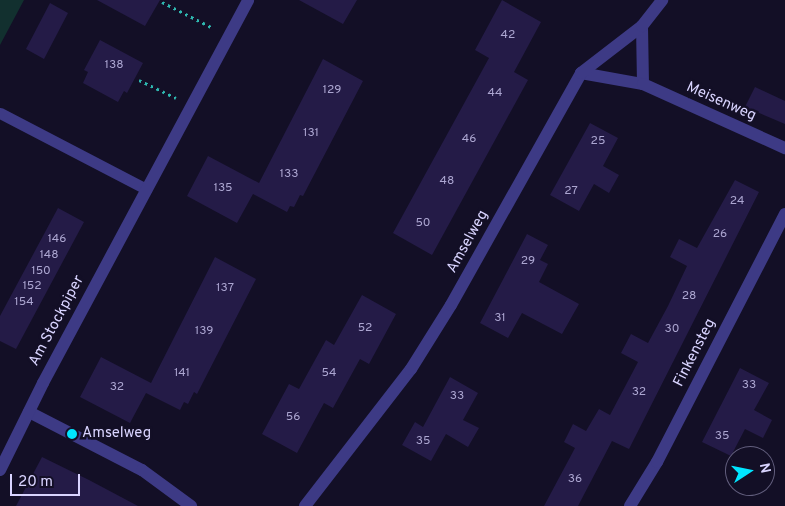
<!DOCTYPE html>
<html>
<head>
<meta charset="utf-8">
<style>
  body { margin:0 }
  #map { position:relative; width:785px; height:506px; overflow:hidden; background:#130f26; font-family:Overpass,sans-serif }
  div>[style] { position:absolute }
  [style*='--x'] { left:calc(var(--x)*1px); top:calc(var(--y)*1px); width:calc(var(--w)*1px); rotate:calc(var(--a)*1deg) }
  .green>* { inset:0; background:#12302f }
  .building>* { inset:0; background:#241b47 }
  .path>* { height:3px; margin-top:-1.5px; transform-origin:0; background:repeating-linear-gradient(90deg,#2fb8b0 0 2.5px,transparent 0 6.5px) }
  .service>* { height:11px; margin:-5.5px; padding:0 5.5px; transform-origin:5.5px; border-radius:5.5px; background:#3d3a85 }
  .minor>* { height:12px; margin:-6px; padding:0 6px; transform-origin:6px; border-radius:6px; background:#3d3a85 }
  .dots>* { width:14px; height:14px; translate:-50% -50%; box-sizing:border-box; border:2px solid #130f26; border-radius:50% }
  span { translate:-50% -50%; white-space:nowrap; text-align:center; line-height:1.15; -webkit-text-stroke:5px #130f26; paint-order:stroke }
  .number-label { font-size:12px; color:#aca6d1 }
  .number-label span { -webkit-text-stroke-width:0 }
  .street-label { font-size:15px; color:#d9d4ff }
  .poi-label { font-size:15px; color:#d9d4ff }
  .left { translate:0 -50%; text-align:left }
  .north { position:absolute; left:725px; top:446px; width:50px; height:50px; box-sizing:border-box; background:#130f26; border:1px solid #625e7d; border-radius:50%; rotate:79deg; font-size:14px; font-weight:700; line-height:20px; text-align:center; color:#d9d4ff }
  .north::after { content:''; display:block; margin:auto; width:18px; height:22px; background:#00e5ff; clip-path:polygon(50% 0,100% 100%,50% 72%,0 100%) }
  .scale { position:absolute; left:10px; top:474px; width:70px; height:22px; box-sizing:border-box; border:2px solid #d9d4ff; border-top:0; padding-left:6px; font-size:15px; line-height:18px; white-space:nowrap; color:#d9d4ff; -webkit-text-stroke:4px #130f26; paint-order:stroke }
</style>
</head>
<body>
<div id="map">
  <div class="green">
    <i style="clip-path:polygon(0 0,24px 0,0 45px)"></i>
  </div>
  <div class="building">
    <i style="clip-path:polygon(97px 0,160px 0,145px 26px)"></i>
    <i style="clip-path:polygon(299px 0,357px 0,343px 24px)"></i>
    <i style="clip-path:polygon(502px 0,541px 22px,514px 72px,528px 80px,432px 255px,393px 233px,489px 58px,475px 50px)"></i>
    <i style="clip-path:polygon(50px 3px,68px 13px,44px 59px,26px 49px)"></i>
    <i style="clip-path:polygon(100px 40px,143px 63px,127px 93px,124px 91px,118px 102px,83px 83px,88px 72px,84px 70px)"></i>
    <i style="clip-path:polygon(323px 59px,363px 81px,303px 196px,300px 195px,294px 207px,290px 206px,287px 212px,253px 194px,237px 223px,187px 196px,208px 156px,259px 183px)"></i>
    <i style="clip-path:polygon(755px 87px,785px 101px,785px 124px,745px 107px)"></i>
    <i style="clip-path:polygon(590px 123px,618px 138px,603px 166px,619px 175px,609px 193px,594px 184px,579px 211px,550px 195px)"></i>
    <i style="clip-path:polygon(735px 180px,759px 192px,629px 449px,612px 441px,578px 506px,544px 506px,575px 448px,564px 442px,573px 424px,586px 431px,599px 409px,610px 415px,638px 362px,621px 353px,631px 334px,648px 343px,668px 306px,687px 266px,670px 257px,679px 239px,697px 248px)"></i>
    <i style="clip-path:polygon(58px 208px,84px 222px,16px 349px,0 341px,0 316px)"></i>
    <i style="clip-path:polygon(527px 234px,548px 245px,540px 260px,548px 264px,539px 282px,579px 304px,562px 334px,522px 313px,508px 338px,480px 323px)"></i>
    <i style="clip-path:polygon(215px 257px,256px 279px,197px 394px,194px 392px,188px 404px,184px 402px,180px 410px,146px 393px,130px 423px,80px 397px,101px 357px,151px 383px)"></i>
    <i style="clip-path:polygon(362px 295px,396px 314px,369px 364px,360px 359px,333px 408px,324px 403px,297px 453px,262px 434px,289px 384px,299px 389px,326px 340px,334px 345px)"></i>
    <i style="clip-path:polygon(740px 368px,769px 383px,754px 410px,772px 420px,763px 438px,745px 429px,731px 456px,702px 442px)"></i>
    <i style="clip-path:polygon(450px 377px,478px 393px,463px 420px,479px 428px,468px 447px,446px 434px,431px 461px,402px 445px,415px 422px,423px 427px)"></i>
    <i style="clip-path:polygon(42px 457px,89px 480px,138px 506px,16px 506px)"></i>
  </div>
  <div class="path">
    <i style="--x:162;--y:2;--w:57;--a:27"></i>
    <i style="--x:139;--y:80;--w:41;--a:25.9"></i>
  </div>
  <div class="service">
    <i style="--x:0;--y:113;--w:165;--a:27.5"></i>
  </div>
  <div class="minor">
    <i style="--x:642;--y:26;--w:58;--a:89"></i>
    <i style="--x:581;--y:73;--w:63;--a:10.1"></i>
    <i style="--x:643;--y:84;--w:156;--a:24.3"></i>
    <i style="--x:29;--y:412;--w:127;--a:27.2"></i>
    <i style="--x:142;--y:470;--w:61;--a:36.3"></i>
    <i style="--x:0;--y:470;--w:97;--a:-63.7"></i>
    <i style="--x:43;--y:383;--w:434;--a:-61.8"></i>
    <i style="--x:305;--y:506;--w:173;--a:-52.3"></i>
    <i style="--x:411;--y:369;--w:75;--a:-58"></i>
    <i style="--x:451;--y:305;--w:266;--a:-60.7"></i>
    <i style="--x:581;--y:73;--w:77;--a:-37.6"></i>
    <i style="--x:642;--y:26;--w:33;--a:-52"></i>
    <i style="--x:630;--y:506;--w:52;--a:-58.5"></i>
    <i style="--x:657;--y:462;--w:279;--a:-62.7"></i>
  </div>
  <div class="dots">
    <i style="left:72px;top:434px;background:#00e5ff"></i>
  </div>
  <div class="number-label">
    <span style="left:508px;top:36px">42</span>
    <span style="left:114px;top:66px">138</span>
    <span style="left:332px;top:91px">129</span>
    <span style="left:495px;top:94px">44</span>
    <span style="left:311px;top:134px">131</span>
    <span style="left:469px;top:140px">46</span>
    <span style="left:598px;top:142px">25</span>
    <span style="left:289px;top:175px">133</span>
    <span style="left:447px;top:182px">48</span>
    <span style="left:223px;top:189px">135</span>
    <span style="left:571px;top:192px">27</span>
    <span style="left:737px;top:202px">24</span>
    <span style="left:423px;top:224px">50</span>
    <span style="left:720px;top:235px">26</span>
    <span style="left:57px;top:240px">146</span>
    <span style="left:49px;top:256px">148</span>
    <span style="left:528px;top:262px">29</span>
    <span style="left:41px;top:272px">150</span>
    <span style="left:32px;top:287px">152</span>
    <span style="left:225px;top:289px">137</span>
    <span style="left:689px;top:297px">28</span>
    <span style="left:24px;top:303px">154</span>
    <span style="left:500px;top:319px">31</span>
    <span style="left:365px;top:329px">52</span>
    <span style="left:672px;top:330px">30</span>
    <span style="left:204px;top:332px">139</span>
    <span style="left:182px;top:374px">141</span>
    <span style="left:329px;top:374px">54</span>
    <span style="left:749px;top:386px">33</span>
    <span style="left:117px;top:388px">32</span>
    <span style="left:639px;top:393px">32</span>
    <span style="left:457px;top:397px">33</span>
    <span style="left:293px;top:418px">56</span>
    <span style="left:722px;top:437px">35</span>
    <span style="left:423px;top:442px">35</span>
    <span style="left:575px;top:480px">36</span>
  </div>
  <div class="street-label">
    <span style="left:721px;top:102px;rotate:24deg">Meisenweg</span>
    <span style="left:468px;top:242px;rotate:-61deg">Amselweg</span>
    <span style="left:57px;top:321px;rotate:-62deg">Am Stockpiper</span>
    <span style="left:695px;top:353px;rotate:-63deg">Finkensteg</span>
  </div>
  <div class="poi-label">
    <span class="left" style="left:82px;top:434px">Amselweg</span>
  </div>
  <div class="north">N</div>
  <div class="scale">20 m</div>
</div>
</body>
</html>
